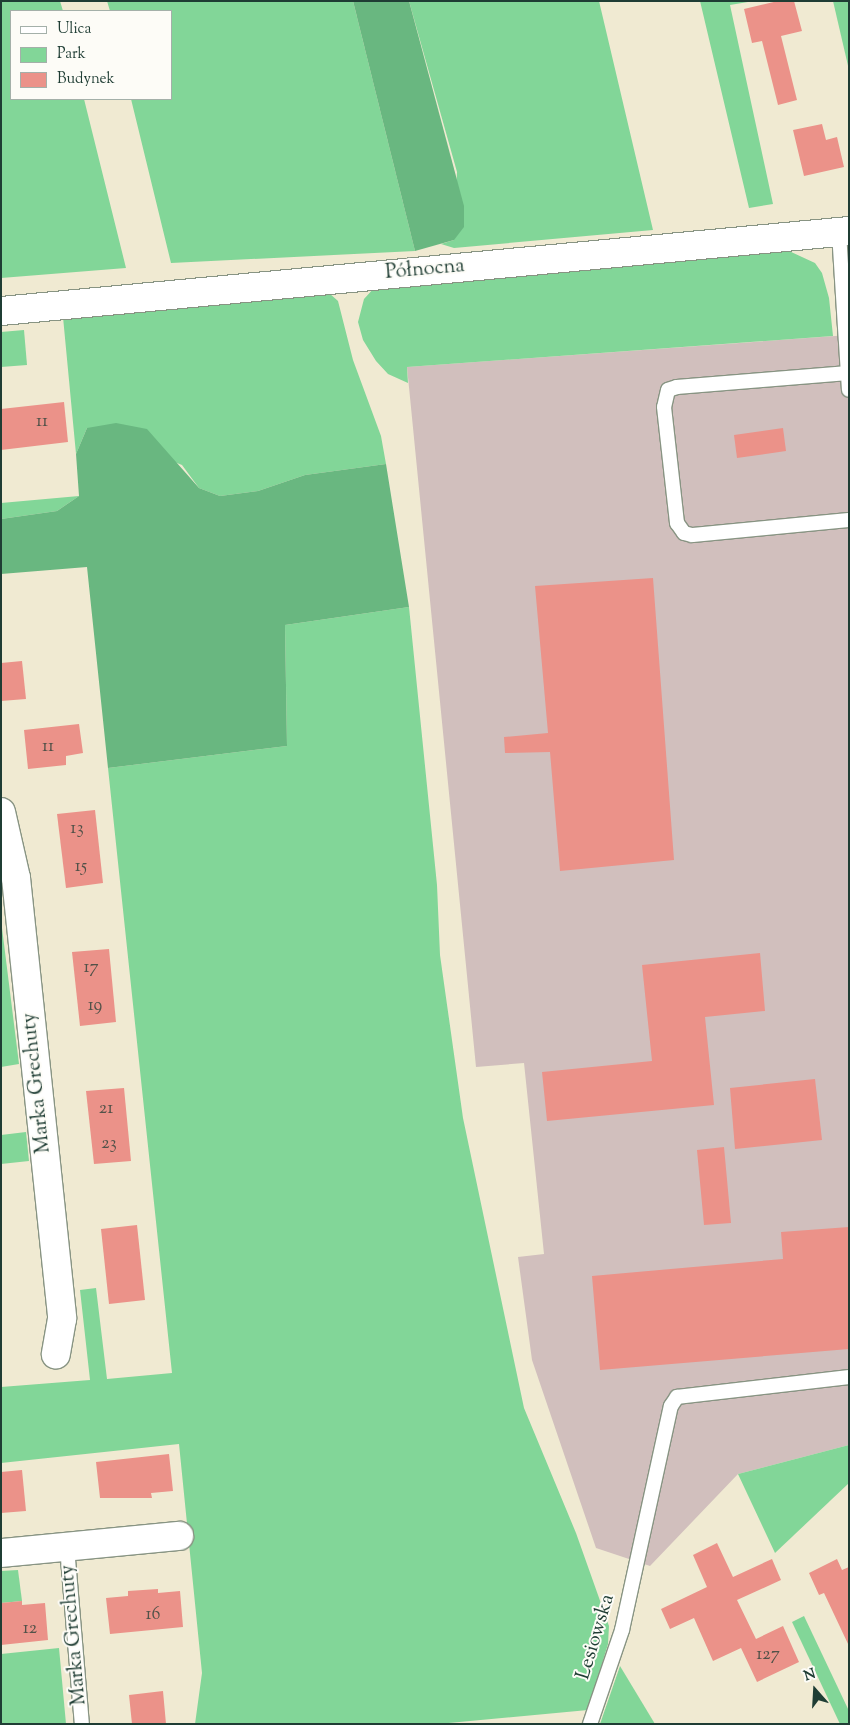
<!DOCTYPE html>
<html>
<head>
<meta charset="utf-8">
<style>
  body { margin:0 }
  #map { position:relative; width:850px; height:1725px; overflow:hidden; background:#f0ead2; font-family:"Sorts Mill Goudy",serif }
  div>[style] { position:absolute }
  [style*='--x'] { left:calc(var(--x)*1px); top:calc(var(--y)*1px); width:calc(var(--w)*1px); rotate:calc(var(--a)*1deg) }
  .industrial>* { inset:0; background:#d1bfbd }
  .green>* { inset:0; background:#82d698 }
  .forest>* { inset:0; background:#69b780 }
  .building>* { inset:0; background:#eb9289 }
  .roads { filter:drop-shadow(1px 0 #889483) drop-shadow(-1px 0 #889483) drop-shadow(0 1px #889483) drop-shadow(0 -1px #889483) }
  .lane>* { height:14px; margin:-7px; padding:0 7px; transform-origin:7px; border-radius:7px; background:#fff }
  .street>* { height:28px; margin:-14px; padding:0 14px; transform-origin:14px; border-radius:14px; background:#fff }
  span { translate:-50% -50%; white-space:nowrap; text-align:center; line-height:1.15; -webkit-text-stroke:4px #fdfcf7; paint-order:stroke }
  .number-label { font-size:18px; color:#525249 }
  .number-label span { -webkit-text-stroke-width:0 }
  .street-label { font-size:20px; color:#1f3d34 }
  .frame { position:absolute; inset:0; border:2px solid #1f3d34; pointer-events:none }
  .legend { position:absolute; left:10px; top:10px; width:162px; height:90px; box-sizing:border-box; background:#fdfcf7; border:1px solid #a4b0a9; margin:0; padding:6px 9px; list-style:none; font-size:15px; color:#1f3d34 }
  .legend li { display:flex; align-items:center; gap:10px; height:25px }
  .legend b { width:25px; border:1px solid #a4b0a9 }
  .north { position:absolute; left:790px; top:1665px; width:50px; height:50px; -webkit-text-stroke:4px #fdfcf7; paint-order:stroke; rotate:341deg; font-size:14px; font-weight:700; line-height:20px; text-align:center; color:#1f3d34 }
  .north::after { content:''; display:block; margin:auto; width:18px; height:22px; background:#1f3d34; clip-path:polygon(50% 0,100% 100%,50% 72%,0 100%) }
</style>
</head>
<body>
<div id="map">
  <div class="industrial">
    <i style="clip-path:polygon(849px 335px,849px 1445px,738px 1474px,650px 1566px,596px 1548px,532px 1360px,518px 1257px,544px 1254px,524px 1063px,476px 1067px,407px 367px)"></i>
  </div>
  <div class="green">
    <i style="clip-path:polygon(1px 1px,60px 1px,63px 11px,11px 11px,11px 99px,84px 99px,126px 268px,1px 278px)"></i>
    <i style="clip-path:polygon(107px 1px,353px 1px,415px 251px,171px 263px,131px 99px,171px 99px,171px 11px,110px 11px)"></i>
    <i style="clip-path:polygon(409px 1px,599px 1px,653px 230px,454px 248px,441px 244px,454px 240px,457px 172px)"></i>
    <i style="clip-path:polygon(700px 1px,754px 1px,730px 5px,773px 204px,749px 208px)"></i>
    <i style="clip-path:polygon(833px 1px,849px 1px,849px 70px)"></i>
    <i style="clip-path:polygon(789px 251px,815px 263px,822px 273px,829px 298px,833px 336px,407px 367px,408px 383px,388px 374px,376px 361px,363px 340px,358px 322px,364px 299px,375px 287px)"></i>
    <i style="clip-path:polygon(329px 293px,338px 301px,353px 360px,381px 436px,386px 464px,305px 475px,258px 491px,220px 496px,199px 488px,182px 465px,87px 428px,76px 454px,63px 317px)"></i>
    <i style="clip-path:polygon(24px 330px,27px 365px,1px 367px,1px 332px)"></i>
    <i style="clip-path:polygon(79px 496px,57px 511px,1px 519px,1px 503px)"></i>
    <i style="clip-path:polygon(409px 607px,437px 885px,440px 955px,463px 1118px,524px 1408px,576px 1533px,609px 1626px,608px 1644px,588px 1710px,438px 1724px,195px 1724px,202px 1673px,179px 1444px,1px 1463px,1px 1387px,90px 1380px,80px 1290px,96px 1288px,107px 1379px,172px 1373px,108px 768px,287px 746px,285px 625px)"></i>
    <i style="clip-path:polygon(1px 920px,19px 1064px,1px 1067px)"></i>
    <i style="clip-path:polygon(26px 1132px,29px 1161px,1px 1164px,1px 1135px)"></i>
    <i style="clip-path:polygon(849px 1445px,849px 1483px,775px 1553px,738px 1474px)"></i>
    <i style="clip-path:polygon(18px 1570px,22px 1601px,1px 1603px,1px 1571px)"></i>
    <i style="clip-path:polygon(804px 1616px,849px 1711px,849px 1724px,840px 1724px,792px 1622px)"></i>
    <i style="clip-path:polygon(59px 1648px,66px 1724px,1px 1724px,1px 1654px)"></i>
    <i style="clip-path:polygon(620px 1666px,655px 1724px,600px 1724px)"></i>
  </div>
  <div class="forest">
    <i style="clip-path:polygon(353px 1px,409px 1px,464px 206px,464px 227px,454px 240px,415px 251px)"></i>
    <i style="clip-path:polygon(116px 423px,147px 429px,199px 488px,220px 496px,258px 491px,305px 475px,386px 464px,409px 607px,285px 625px,287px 746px,108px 768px,87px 567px,1px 574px,1px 519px,57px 511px,79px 496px,76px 454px,87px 428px)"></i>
  </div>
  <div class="building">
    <i style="clip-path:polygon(778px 1px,794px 1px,802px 31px,781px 36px,797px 100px,778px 105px,762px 41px,752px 43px,744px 9px)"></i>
    <i style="clip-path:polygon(822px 124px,826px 140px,837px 137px,844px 167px,804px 176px,793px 130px)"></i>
    <i style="clip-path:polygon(64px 402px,68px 442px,1px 450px,1px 409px)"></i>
    <i style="clip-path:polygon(783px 428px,786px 451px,737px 458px,734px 435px)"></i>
    <i style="clip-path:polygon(653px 578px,674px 860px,560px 871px,550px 752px,505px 753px,504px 737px,548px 733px,535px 586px)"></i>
    <i style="clip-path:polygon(22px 661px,26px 699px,1px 701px,1px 663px)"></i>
    <i style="clip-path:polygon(79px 724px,83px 753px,66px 756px,66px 765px,28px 769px,24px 730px)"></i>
    <i style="clip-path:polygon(95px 810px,103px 883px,66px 888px,57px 814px)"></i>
    <i style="clip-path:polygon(109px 949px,116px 1022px,80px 1026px,72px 952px)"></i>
    <i style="clip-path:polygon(760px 953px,765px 1011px,705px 1017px,714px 1105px,547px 1121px,542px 1072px,652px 1061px,642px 965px)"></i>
    <i style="clip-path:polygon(815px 1079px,822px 1140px,735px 1149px,730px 1088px)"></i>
    <i style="clip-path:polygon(124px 1088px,131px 1161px,94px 1164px,86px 1091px)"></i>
    <i style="clip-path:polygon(724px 1147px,731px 1223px,704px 1225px,697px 1150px)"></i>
    <i style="clip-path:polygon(137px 1225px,145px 1300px,109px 1304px,101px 1229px)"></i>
    <i style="clip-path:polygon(849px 1227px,849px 1349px,600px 1370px,592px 1276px,783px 1259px,781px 1232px)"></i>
    <i style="clip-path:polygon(169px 1454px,173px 1491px,151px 1493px,152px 1498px,100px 1498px,96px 1462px)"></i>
    <i style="clip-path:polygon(22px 1470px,26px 1511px,1px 1513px,1px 1472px)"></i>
    <i style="clip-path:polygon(717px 1543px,733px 1577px,772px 1559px,781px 1580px,737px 1600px,756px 1639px,783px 1626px,799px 1662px,757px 1682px,741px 1648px,713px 1661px,694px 1618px,670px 1629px,661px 1609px,707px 1587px,693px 1555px)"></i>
    <i style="clip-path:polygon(837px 1559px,842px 1570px,849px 1567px,849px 1646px,824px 1593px,819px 1595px,809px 1573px)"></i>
    <i style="clip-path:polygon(158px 1589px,158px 1593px,180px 1591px,183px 1627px,110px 1634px,106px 1598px,128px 1596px,128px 1591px)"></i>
    <i style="clip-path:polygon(22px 1601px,22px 1605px,45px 1603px,48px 1640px,1px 1645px,1px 1603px)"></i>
    <i style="clip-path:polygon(163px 1691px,166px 1724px,132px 1724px,129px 1695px)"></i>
  </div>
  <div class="roads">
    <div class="lane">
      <i style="--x:839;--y:232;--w:158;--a:86.4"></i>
      <i style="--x:848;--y:373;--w:172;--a:175.3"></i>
      <i style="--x:677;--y:387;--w:9;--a:162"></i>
      <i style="--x:668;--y:390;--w:17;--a:103"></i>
      <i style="--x:664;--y:407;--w:117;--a:83.6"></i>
      <i style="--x:677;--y:523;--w:12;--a:55"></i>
      <i style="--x:684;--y:533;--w:8;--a:14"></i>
      <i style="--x:692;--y:535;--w:158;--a:-5.5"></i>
      <i style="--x:67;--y:1547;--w:178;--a:85.2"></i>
      <i style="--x:590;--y:1724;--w:99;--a:-71.2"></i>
      <i style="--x:622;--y:1630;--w:229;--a:-77.7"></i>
      <i style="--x:671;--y:1406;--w:11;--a:-56"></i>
      <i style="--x:677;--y:1397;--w:173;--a:-6.6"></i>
    </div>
    <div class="street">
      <i style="--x:1;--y:311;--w:852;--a:-5.39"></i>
      <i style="--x:1;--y:812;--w:68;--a:77.2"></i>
      <i style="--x:16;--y:878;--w:443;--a:84"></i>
      <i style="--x:62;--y:1319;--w:36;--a:100"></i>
      <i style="--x:1;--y:1553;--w:179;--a:-5.5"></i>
    </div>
  </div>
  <div class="number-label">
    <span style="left:42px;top:422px">11</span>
    <span style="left:48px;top:747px">11</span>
    <span style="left:77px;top:829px">13</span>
    <span style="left:81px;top:867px">15</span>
    <span style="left:91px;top:968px">17</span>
    <span style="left:95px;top:1006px">19</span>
    <span style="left:106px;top:1109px">21</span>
    <span style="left:109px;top:1144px">23</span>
    <span style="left:153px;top:1615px">16</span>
    <span style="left:30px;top:1629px">12</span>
    <span style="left:768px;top:1655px">127</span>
  </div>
  <div class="street-label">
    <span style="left:425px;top:270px;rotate:-5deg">Północna</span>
    <span style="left:37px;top:1083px;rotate:-96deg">Marka Grechuty</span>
    <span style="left:74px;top:1635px;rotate:-95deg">Marka Grechuty</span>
    <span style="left:596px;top:1637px;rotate:-73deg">Lesiowska</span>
  </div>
  <div class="frame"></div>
  <ul class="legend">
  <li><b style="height:6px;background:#fff"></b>Ulica</li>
  <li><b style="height:14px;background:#82d698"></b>Park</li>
  <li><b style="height:14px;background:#eb9289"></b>Budynek</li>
  </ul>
  <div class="north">N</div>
</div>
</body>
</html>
